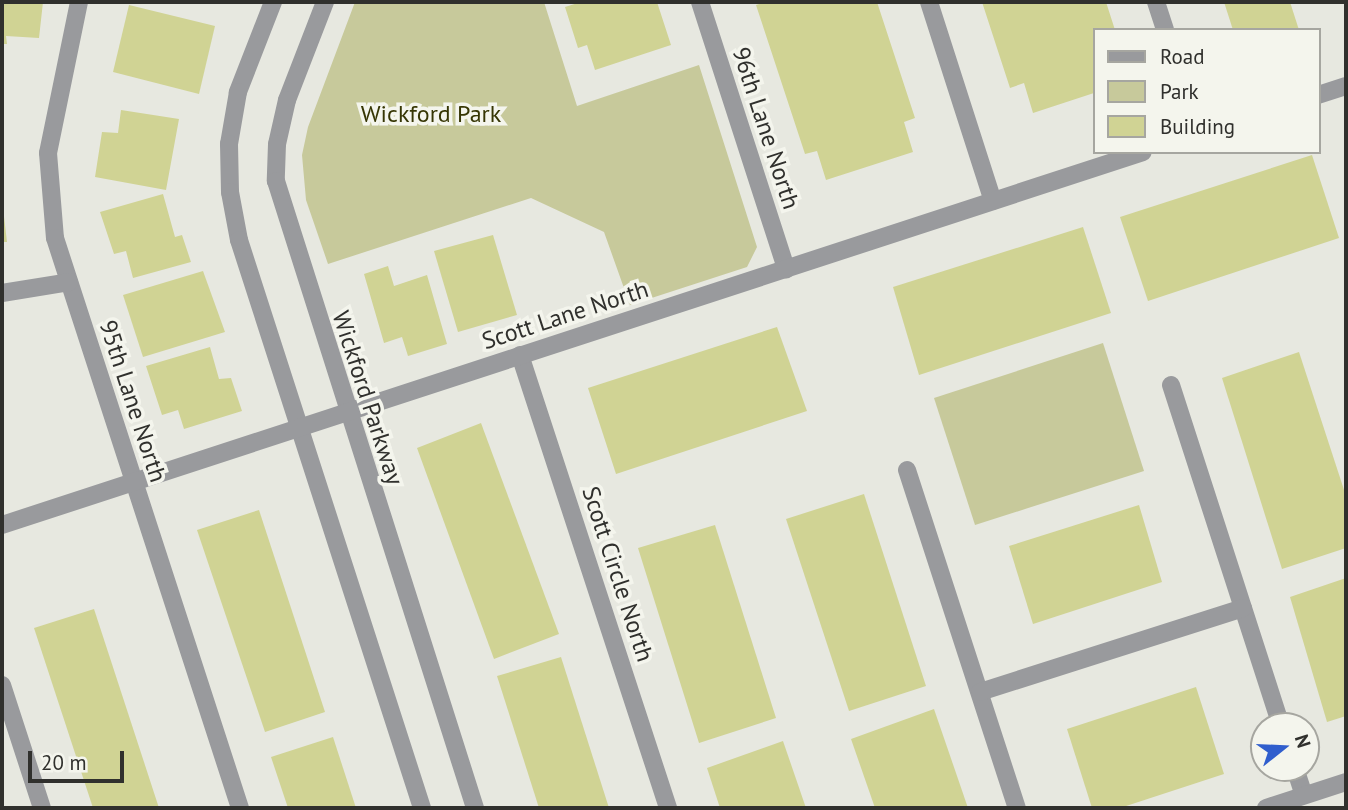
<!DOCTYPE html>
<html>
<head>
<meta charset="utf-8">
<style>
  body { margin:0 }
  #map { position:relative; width:1348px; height:810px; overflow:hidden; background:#e7e8e0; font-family:"PT Sans",sans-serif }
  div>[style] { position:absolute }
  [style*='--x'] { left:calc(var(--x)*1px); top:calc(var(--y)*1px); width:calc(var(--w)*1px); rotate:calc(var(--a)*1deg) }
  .green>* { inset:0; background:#c7c99b }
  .building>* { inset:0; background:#d0d394 }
  .minor>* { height:18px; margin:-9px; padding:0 9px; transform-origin:9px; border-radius:9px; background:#999a9d }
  span { translate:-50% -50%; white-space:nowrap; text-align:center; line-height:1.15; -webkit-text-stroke:7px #f4f5ed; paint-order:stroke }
  .park-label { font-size:24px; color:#363604 }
  .street-label { font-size:24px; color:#30302d }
  .frame { position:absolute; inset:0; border:4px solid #30302d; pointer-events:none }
  .legend { position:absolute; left:1093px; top:28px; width:228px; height:126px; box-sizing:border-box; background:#f4f5ed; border:2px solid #a6a6a0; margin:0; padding:9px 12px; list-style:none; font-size:21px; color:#30302d }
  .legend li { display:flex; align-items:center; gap:14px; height:35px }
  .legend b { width:35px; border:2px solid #a6a6a0 }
  .north { position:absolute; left:1250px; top:712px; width:70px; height:70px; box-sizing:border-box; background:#f4f5ed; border:2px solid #a6a6a0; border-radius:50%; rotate:72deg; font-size:19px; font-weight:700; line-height:28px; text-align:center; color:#30302d }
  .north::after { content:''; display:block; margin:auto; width:24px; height:32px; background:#305ecd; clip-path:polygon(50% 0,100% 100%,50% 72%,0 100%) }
  .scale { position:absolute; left:28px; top:751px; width:96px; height:32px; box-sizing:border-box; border:4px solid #30302d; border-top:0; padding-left:9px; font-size:21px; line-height:24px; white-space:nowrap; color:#30302d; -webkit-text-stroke:5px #f4f5ed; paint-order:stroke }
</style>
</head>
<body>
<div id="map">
  <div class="green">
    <i style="clip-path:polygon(355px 2px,544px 2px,577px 106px,699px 65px,757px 247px,747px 267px,630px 305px,604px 232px,531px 198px,328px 264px,306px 200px,302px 155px,308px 127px)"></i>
    <i style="clip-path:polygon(1103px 343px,1144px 471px,975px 525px,934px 398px)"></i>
  </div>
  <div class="building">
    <i style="clip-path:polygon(2px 2px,43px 2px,39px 38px,6px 36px,7px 44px,2px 44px)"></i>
    <i style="clip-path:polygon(581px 2px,657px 2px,671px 45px,595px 70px,587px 45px,578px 48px,565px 7px)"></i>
    <i style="clip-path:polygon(766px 2px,877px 2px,915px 118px,904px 122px,913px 152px,826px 180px,817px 151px,805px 154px,756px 5px)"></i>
    <i style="clip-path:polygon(982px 2px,1106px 2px,1115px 30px,1094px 30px,1094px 93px,1033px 113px,1024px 83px,1010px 88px)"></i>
    <i style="clip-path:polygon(1224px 2px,1290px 2px,1299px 30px,1233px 30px)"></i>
    <i style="clip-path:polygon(129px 5px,215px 26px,199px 94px,113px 72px)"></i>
    <i style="clip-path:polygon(121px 110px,179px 119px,166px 190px,95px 177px,102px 132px,118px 133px)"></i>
    <i style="clip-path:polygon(1312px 155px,1339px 238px,1148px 301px,1120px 217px)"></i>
    <i style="clip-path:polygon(163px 194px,175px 237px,182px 235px,191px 262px,133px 278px,126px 251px,114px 254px,100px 212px)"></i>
    <i style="clip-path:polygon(2px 199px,7px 242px,2px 242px)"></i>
    <i style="clip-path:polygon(1083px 227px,1111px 313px,919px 375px,893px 287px)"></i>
    <i style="clip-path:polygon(493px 235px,517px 315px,458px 332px,434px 251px)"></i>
    <i style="clip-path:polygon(388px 266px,394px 286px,427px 275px,447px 344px,408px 356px,402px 337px,384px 343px,364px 274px)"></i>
    <i style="clip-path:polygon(203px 271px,225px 332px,143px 357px,123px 295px)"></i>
    <i style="clip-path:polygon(777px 327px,807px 411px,616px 474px,588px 388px)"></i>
    <i style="clip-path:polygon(210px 347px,219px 379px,231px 378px,242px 411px,184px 429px,178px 410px,162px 415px,146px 366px)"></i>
    <i style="clip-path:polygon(1299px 352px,1346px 496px,1346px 548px,1282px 569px,1222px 378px)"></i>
    <i style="clip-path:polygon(481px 423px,559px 634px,494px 659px,417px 448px)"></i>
    <i style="clip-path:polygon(864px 494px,926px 686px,849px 711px,786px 519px)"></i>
    <i style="clip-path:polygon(1139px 505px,1162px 582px,1033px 624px,1009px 546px)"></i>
    <i style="clip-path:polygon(259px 510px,325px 712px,265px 732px,197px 530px)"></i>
    <i style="clip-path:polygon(715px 525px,776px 718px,699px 743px,638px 548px)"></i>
    <i style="clip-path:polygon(1346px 578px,1346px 716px,1327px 722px,1290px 597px)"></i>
    <i style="clip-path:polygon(94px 609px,159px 808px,93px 808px,34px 628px)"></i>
    <i style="clip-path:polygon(561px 657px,609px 808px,539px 808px,497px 676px)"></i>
    <i style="clip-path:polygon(1196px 687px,1224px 774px,1120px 808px,1092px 808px,1067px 729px)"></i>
    <i style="clip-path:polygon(934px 709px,968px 808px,875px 808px,851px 739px)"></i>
    <i style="clip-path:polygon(333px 737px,356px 808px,288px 808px,271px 757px)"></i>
    <i style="clip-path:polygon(783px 741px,806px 808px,720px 808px,707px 768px)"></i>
  </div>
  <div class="minor">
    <i style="--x:79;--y:2;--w:154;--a:101.6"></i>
    <i style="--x:48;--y:153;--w:85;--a:85.3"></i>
    <i style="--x:55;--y:238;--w:599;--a:72.02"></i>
    <i style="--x:273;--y:2;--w:97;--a:111.3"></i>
    <i style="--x:238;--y:92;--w:53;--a:99.8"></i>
    <i style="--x:229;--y:144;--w:48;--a:88.8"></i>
    <i style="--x:230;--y:192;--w:49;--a:79.4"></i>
    <i style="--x:239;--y:240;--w:597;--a:72.14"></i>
    <i style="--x:325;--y:2;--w:105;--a:111.2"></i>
    <i style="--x:287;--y:100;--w:45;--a:102.8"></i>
    <i style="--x:277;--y:144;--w:37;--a:92"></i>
    <i style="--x:276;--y:181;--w:658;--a:72.39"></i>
    <i style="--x:700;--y:2;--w:281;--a:72.1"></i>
    <i style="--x:929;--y:2;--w:209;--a:72.2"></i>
    <i style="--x:1156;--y:2;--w:29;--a:72"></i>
    <i style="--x:1318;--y:95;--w:29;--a:-18"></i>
    <i style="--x:2;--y:293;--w:68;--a:-9.3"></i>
    <i style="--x:520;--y:355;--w:477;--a:71.9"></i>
    <i style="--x:1171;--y:385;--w:358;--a:72.1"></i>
    <i style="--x:907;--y:470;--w:355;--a:72"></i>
    <i style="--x:2;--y:525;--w:1200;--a:-18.1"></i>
    <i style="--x:2;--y:685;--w:129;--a:72"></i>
    <i style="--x:980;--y:692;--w:276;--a:-17.7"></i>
    <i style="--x:1295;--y:768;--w:28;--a:72"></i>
    <i style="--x:1266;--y:808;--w:84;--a:-18"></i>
  </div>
  <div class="park-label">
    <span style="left:431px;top:114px">Wickford Park</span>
  </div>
  <div class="street-label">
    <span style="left:766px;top:128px;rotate:72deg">96th Lane North</span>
    <span style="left:565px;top:315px;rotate:-18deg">Scott Lane North</span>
    <span style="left:368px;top:398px;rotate:72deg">Wickford Parkway</span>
    <span style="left:133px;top:401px;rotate:72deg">95th Lane North</span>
    <span style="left:618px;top:574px;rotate:72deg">Scott Circle North</span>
  </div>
  <div class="frame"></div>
  <ul class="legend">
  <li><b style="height:9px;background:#999a9d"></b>Road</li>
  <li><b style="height:19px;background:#c7c99b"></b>Park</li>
  <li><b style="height:19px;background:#d0d394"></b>Building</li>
  </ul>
  <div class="north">N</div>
  <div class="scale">20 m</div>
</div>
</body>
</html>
